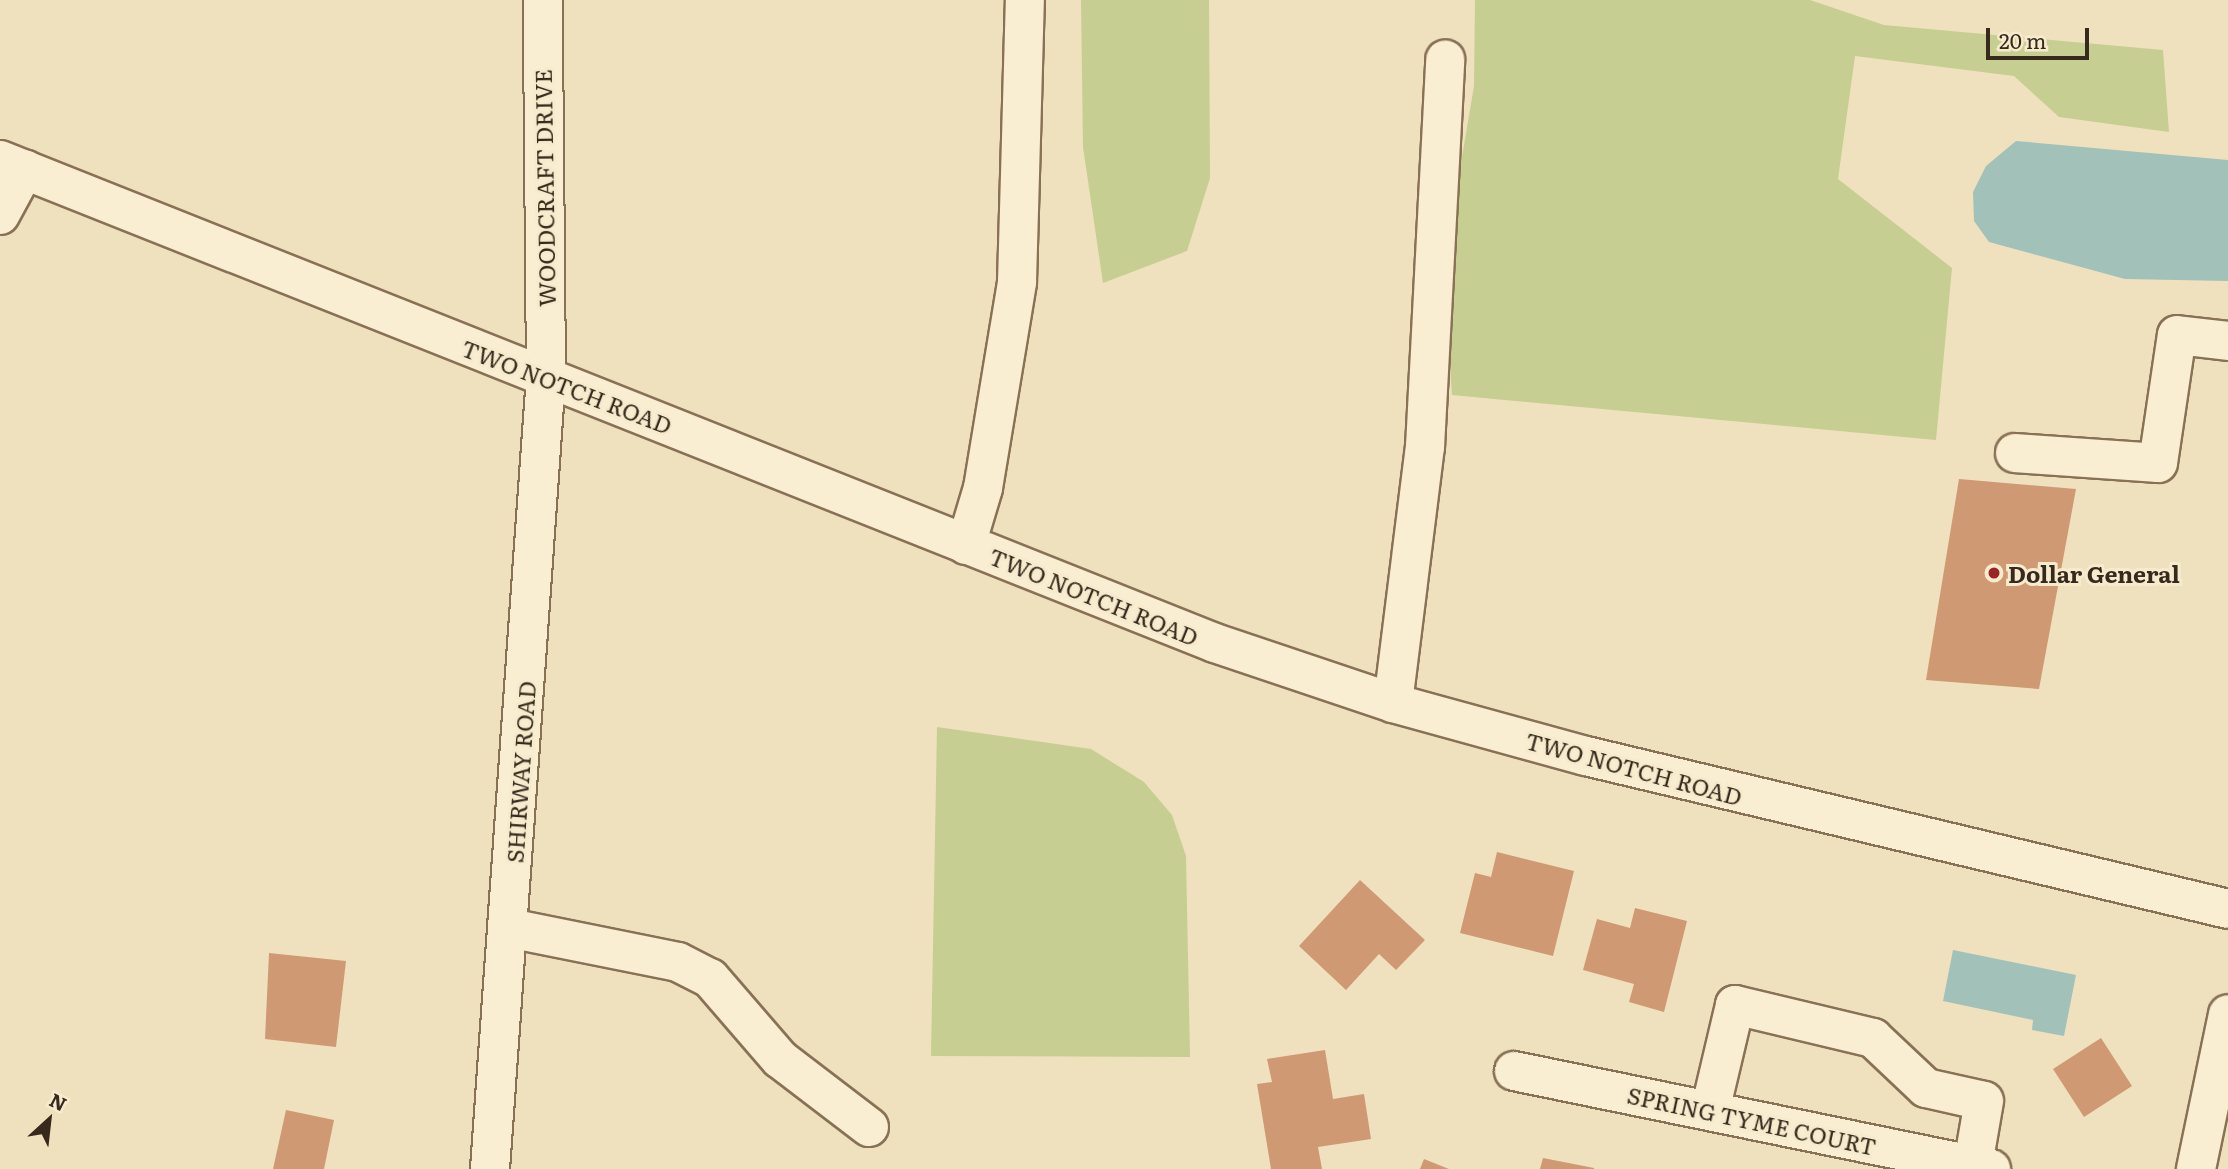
<!DOCTYPE html>
<html>
<head>
<meta charset="utf-8">
<style>
  body { margin:0 }
  #map { position:relative; width:2228px; height:1169px; overflow:hidden; background:#efe1be; font-family:Literata,serif }
  div>[style] { position:absolute }
  [style*='--x'] { left:calc(var(--x)*1px); top:calc(var(--y)*1px); width:calc(var(--w)*1px); rotate:calc(var(--a)*1deg) }
  .green>* { inset:0; background:#c7ce92 }
  .water>* { inset:0; background:#a2c1b8 }
  .building>* { inset:0; background:#cf9973 }
  .roads { filter:drop-shadow(2px 0 #897156) drop-shadow(-2px 0 #897156) drop-shadow(0 2px #897156) drop-shadow(0 -2px #897156) }
  .minor>* { height:38px; margin:-19px; padding:0 19px; transform-origin:19px; border-radius:19px; background:#faeed2 }
  .dots>* { width:19px; height:19px; translate:-50% -50%; box-sizing:border-box; border:4px solid #f7ebce; border-radius:50% }
  span { translate:-50% -50%; white-space:nowrap; text-align:center; line-height:1.15; -webkit-text-stroke:6px #f7ebce; paint-order:stroke }
  .street-label { font-size:23px; color:#37291c }
  .poi-label { font-size:23px; color:#37291c; font-weight:700 }
  .left { translate:0 -50%; text-align:left }
  .north { position:absolute; left:14px; top:1085px; width:70px; height:70px; -webkit-text-stroke:5px #f7ebce; paint-order:stroke; rotate:27deg; font-size:19px; font-weight:700; line-height:28px; text-align:center; color:#37291c }
  .north::after { content:''; display:block; margin:auto; width:24px; height:32px; background:#37291c; clip-path:polygon(50% 0,100% 100%,50% 72%,0 100%) }
  .scale { position:absolute; left:1986px; top:28px; width:103px; height:32px; box-sizing:border-box; border:4px solid #37291c; border-top:0; padding-left:9px; font-size:21px; line-height:24px; white-space:nowrap; color:#37291c; -webkit-text-stroke:5px #f7ebce; paint-order:stroke }
</style>
</head>
<body>
<div id="map">
  <div class="green">
    <i style="clip-path:polygon(1081px 0,1209px 0,1210px 178px,1187px 251px,1103px 283px,1083px 147px)"></i>
    <i style="clip-path:polygon(1475px 0,1810px 0,1884px 25px,2163px 50px,2169px 132px,2059px 117px,2014px 76px,1855px 56px,1838px 179px,1952px 268px,1936px 440px,1452px 395px,1443px 269px,1474px 86px)"></i>
    <i style="clip-path:polygon(937px 727px,1091px 749px,1144px 782px,1172px 815px,1186px 856px,1190px 1057px,931px 1056px)"></i>
  </div>
  <div class="water">
    <i style="clip-path:polygon(2016px 141px,2228px 160px,2228px 281px,2125px 279px,1989px 242px,1974px 221px,1973px 192px,1986px 166px)"></i>
    <i style="clip-path:polygon(1953px 950px,2076px 975px,2064px 1036px,2032px 1030px,2033px 1020px,1943px 1001px)"></i>
  </div>
  <div class="building">
    <i style="clip-path:polygon(1959px 479px,2076px 489px,2039px 689px,1926px 680px)"></i>
    <i style="clip-path:polygon(1497px 852px,1574px 871px,1553px 956px,1460px 933px,1475px 873px,1491px 877px)"></i>
    <i style="clip-path:polygon(1360px 880px,1425px 940px,1396px 970px,1379px 954px,1346px 990px,1299px 946px)"></i>
    <i style="clip-path:polygon(1635px 908px,1687px 921px,1664px 1012px,1629px 1002px,1634px 984px,1583px 970px,1597px 919px,1630px 928px)"></i>
    <i style="clip-path:polygon(269px 953px,346px 961px,336px 1047px,265px 1039px)"></i>
    <i style="clip-path:polygon(2101px 1038px,2132px 1086px,2084px 1117px,2053px 1069px)"></i>
    <i style="clip-path:polygon(1325px 1050px,1333px 1099px,1364px 1094px,1371px 1139px,1318px 1147px,1322px 1169px,1271px 1169px,1257px 1084px,1272px 1082px,1267px 1059px)"></i>
    <i style="clip-path:polygon(286px 1110px,334px 1120px,324px 1169px,273px 1169px)"></i>
    <i style="clip-path:polygon(1543px 1158px,1594px 1168px,1594px 1169px,1540px 1169px)"></i>
    <i style="clip-path:polygon(1424px 1159px,1449px 1169px,1420px 1169px)"></i>
  </div>
  <div class="roads">
    <div class="minor">
      <i style="--x:0;--y:160;--w:1307;--a:21.68"></i>
      <i style="--x:1215;--y:643;--w:188;--a:18.6"></i>
      <i style="--x:1393;--y:703;--w:200;--a:15.4"></i>
      <i style="--x:1586;--y:756;--w:660;--a:13.4"></i>
      <i style="--x:0;--y:215;--w:52;--a:-61.5"></i>
      <i style="--x:2015;--y:453;--w:143;--a:4"></i>
      <i style="--x:2158;--y:463;--w:129;--a:-81.6"></i>
      <i style="--x:2177;--y:335;--w:51;--a:6.7"></i>
      <i style="--x:966;--y:545;--w:59;--a:-73.4"></i>
      <i style="--x:983;--y:488;--w:209;--a:-80.6"></i>
      <i style="--x:1017;--y:282;--w:282;--a:-88.4"></i>
      <i style="--x:1393;--y:703;--w:258;--a:-82.9"></i>
      <i style="--x:1425;--y:447;--w:388;--a:-87"></i>
      <i style="--x:509;--y:928;--w:172;--a:11.4"></i>
      <i style="--x:678;--y:962;--w:36;--a:27"></i>
      <i style="--x:710;--y:978;--w:107;--a:49.2"></i>
      <i style="--x:780;--y:1059;--w:112;--a:37.4"></i>
      <i style="--x:1514;--y:1071;--w:487;--a:11.6"></i>
      <i style="--x:1710;--y:1111;--w:109;--a:-76.7"></i>
      <i style="--x:1735;--y:1005;--w:142;--a:13.4"></i>
      <i style="--x:1873;--y:1038;--w:73;--a:43.3"></i>
      <i style="--x:1926;--y:1088;--w:59;--a:12.6"></i>
      <i style="--x:1984;--y:1101;--w:65;--a:99.8"></i>
      <i style="--x:490;--y:1169;--w:795;--a:-85.96"></i>
      <i style="--x:546;--y:376;--w:376;--a:-90.5"></i>
      <i style="--x:2196;--y:1169;--w:158;--a:-78.3"></i>
    </div>
  </div>
  <div class="dots">
    <i style="left:1994px;top:573px;background:#9a2425"></i>
  </div>
  <div class="street-label">
    <span style="left:544px;top:188px;rotate:-91deg">WOODCRAFT DRIVE</span>
    <span style="left:567px;top:386px;rotate:21deg">TWO NOTCH ROAD</span>
    <span style="left:1094px;top:596px;rotate:22deg">TWO NOTCH ROAD</span>
    <span style="left:1634px;top:768px;rotate:15deg">TWO NOTCH ROAD</span>
    <span style="left:520px;top:772px;rotate:-86deg">SHIRWAY ROAD</span>
    <span style="left:1752px;top:1120px;rotate:12deg">SPRING TYME COURT</span>
  </div>
  <div class="poi-label">
    <span class="left" style="left:2008px;top:573px">Dollar General</span>
  </div>
  <div class="north">N</div>
  <div class="scale">20 m</div>
</div>
</body>
</html>
